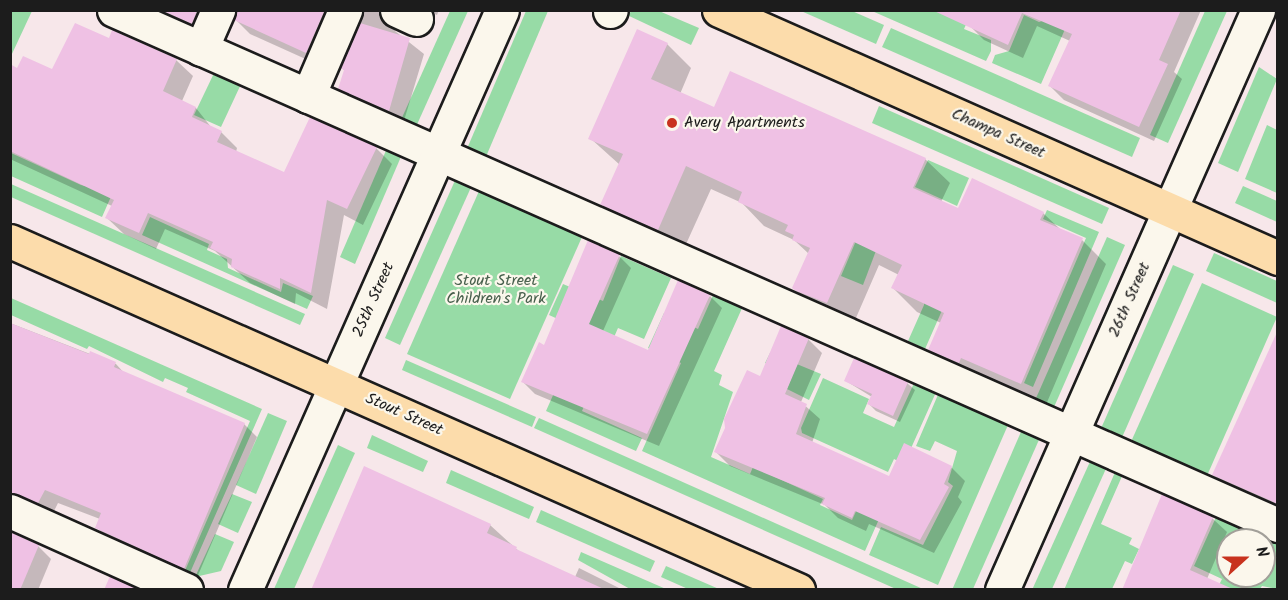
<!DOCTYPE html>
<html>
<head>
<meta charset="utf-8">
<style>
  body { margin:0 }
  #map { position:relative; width:1288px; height:600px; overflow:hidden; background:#f7e7ea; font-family:Kalam,sans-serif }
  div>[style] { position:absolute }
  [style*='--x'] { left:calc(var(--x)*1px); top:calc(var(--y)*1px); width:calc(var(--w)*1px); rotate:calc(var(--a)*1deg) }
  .green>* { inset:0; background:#97dba6 }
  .shadow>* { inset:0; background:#0003 }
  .building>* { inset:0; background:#efc1e4 }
  .roads { filter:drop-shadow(2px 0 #1c1c1c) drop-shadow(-2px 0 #1c1c1c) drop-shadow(0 2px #1c1c1c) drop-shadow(0 -2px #1c1c1c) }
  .minor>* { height:33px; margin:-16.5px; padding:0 16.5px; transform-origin:16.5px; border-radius:16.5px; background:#fbf7ec }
  .major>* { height:33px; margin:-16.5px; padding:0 16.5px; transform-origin:16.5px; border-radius:16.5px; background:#fcdcab }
  .dots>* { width:16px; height:16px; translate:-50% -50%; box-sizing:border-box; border:3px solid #fbf7ec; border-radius:50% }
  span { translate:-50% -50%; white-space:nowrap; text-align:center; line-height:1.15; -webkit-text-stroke:4.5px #fbf7ec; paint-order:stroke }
  .poi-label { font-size:16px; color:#1c1c1c }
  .left { translate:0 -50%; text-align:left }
  .street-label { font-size:16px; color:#1c1c1c }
  .park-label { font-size:16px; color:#475f4c }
  .frame { position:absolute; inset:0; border:12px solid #1c1c1c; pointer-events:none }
  .north { position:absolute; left:1216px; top:528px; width:60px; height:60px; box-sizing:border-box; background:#fbf7ec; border:2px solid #a29f99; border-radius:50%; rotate:69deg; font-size:16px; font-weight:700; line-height:24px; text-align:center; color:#1c1c1c }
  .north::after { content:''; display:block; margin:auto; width:21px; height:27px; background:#c8321e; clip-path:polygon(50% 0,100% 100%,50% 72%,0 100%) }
</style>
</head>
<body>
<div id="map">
  <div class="green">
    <i style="clip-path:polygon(11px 10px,32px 11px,11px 56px,10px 11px)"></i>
    <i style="clip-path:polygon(450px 11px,468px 11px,415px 129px,400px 122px)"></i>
    <i style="clip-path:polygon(526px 11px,548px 11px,485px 159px,466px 151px)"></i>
    <i style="clip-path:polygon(632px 11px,659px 11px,699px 28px,691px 45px,627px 15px)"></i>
    <i style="clip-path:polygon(801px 11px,852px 11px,884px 25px,876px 44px)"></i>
    <i style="clip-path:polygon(872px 11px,972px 11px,964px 29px,991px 40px,991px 51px,986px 61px)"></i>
    <i style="clip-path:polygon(1073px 11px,1041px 84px,992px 63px,995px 55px,1009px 51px,1024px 15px,1039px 22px)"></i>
    <i style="clip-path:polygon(1205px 11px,1227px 11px,1168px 143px,1150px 135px)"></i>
    <i style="clip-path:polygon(891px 28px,1140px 138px,1132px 157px,882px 47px)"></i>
    <i style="clip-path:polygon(1259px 67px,1277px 79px,1238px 172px,1218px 163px)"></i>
    <i style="clip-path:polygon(216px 69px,242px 82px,221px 127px,194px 115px)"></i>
    <i style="clip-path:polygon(879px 106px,1109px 208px,1102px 224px,872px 123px)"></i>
    <i style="clip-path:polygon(1267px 125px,1277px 130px,1277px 193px,1245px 179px)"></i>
    <i style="clip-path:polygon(391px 139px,406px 145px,355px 264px,340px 257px)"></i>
    <i style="clip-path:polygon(11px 153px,81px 185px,113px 192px,102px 217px,11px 176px)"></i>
    <i style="clip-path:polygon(928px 160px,969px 178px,957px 206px,915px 187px)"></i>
    <i style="clip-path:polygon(461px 167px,477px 174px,400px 345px,385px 338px)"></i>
    <i style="clip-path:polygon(483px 182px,586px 228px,510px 399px,407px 354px)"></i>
    <i style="clip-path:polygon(11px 184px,305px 314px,300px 325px,11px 197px)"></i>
    <i style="clip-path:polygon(1243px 186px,1277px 201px,1277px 222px,1235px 203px)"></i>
    <i style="clip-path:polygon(1047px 210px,1099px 232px,1033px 387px,1024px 383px,1086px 238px,1043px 219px)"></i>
    <i style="clip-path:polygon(150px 217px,209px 244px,207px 250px,227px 259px,228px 268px,281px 292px,283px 283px,313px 296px,307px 309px,142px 235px)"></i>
    <i style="clip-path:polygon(864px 222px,882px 235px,863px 285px,841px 276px)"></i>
    <i style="clip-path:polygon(1107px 237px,1125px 245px,1051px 414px,1033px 405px)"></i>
    <i style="clip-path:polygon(1214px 253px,1277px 281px,1277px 303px,1206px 271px)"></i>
    <i style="clip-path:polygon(621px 256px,671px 278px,644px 339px,618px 328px,582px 411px,642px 438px,636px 451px,546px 411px,582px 330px,549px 315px,563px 284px,603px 301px)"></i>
    <i style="clip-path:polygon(962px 265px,925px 349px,908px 341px,924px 305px,924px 298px)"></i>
    <i style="clip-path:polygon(1173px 265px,1194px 274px,1120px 442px,1099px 433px)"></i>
    <i style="clip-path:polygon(1202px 283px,1277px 317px,1206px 478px,1130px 444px)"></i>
    <i style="clip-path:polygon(714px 293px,743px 306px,714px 371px,722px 375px,719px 385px,733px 392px,711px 457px,750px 474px,753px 467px,823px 499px,820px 505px,852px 520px,875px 471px,887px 501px,865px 551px,642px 451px,681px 363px,648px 348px,664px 313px,698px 329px)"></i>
    <i style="clip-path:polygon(11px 298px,262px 409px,189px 575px,184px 573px,250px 421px,186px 392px,188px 388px,165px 378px,163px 382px,89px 346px,87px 349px,11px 315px)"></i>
    <i style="clip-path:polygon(770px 353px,821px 374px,809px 400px,787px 389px,792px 376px,765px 363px)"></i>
    <i style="clip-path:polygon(406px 360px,536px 417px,532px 427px,402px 370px)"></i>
    <i style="clip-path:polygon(823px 378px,869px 399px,863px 413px,894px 427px,915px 381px,937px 390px,904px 464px,894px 459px,888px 472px,802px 433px,801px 428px)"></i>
    <i style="clip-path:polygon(940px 390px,999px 416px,1008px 425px,938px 585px,869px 555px,881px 527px,923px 545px,953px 486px,948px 482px,957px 451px,935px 441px,930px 451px,916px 446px)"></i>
    <i style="clip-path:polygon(268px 413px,287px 421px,256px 494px,236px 485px)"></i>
    <i style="clip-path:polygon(539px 418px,923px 589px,896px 589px,534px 428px)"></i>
    <i style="clip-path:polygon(1024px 425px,1042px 433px,973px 589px,952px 590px)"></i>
    <i style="clip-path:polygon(372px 435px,428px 461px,423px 472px,367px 448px)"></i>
    <i style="clip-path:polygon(338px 445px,355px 453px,294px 589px,274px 589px)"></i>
    <i style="clip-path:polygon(1093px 455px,1109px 462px,1052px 589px,1032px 590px)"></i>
    <i style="clip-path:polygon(451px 470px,534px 507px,529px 519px,446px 483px)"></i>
    <i style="clip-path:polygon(1116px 470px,1123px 474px,1101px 524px,1132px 538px,1129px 544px,1139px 549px,1132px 564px,1125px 561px,1112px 589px,1064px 590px)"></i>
    <i style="clip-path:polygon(232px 494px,252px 502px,238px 533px,218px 524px)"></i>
    <i style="clip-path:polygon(541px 510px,655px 561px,650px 572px,536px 522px)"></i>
    <i style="clip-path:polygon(evenodd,1217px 515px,1277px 542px,1277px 589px,1262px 586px,1260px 589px,1217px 589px,1222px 579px,1194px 566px,1217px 515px,1228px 540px,1264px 540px,1264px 576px,1228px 576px,1228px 540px)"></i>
    <i style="clip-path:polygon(215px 534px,234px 542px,221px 571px,195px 577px)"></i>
    <i style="clip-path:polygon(581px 552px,666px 589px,630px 589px,578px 560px)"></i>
    <i style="clip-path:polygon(666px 566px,719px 589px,688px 589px,661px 577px)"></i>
  </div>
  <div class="shadow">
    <i style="clip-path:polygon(152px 10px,220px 10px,206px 37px)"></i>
    <i style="clip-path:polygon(237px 10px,350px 10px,321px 66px,250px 34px,236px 20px)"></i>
    <i style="clip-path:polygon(365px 10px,403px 10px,394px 17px,395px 31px,424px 54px,403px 124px,354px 103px,340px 88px,345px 71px,342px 68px)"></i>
    <i style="clip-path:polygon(426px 10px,439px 10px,437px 15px)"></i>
    <i style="clip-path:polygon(977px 10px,1201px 10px,1174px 72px,1182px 79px,1154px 141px,1064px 100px,1050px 86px,1070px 41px,1037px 26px,1023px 58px,984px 40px,970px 26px)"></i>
    <i style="clip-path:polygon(109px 40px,176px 60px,193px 76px,182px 101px,196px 108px,211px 127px,221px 132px,237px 148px,236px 152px,285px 174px,376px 148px,392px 164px,363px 225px,344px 215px,327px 309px,296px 293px,295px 304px,250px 283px,215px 251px,165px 229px,156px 249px,124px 234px,107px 218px,112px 206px,10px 159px,10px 79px,53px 71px)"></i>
    <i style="clip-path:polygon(667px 44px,691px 68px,680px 94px,714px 109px,925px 159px,950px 183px,941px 202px,959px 210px,1043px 213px,1061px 230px,1082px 240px,1106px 264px,1045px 407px,954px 374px,930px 349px,941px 323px,917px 312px,893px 288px,899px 275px,879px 265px,852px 327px,822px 315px,794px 288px,809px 254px,794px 240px,764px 226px,742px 203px,711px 189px,682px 253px,626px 229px,602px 204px,620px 165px,590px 138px)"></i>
    <i style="clip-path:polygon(619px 256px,631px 268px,603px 331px,648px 352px,710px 296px,722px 308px,659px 446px,535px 394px,523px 382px,544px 347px)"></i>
    <i style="clip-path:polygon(10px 323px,116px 364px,125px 374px,244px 424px,257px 437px,196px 580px,110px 541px,97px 527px,100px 519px,58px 503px,52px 515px,10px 500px)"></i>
    <i style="clip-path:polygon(1278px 334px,1278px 517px,1238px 499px,1214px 475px)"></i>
    <i style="clip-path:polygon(808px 339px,822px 353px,801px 402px,820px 419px,812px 443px,890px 478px,951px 467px,965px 481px,958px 497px,962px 502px,934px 553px,869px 524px,866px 531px,838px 518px,825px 505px,730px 466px,716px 452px,760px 378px)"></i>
    <i style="clip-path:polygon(846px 381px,907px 383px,915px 390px,900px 422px,876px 411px,869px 404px,872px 397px)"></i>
    <i style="clip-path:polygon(1212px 518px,1227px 532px,1207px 579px,1123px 590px)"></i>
    <i style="clip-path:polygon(490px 525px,522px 554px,575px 577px,579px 568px,623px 590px,314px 590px)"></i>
    <i style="clip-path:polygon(38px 546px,51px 559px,38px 590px,10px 590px)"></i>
  </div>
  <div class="building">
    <i style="clip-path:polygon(161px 10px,197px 10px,192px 24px)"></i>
    <i style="clip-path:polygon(236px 10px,320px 10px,324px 12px,306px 53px,234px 20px)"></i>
    <i style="clip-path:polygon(932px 10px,1181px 10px,1159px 60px,1168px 64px,1139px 127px,1048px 86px,1072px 34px,1022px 13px,1008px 45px)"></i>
    <i style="clip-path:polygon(75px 23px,109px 38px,112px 30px,177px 59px,163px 91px,196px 107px,192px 117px,222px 131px,217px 142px,284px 172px,310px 117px,377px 147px,347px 209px,327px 200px,311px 293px,280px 278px,280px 289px,231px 267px,232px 259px,210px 248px,213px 242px,148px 213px,139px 233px,105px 218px,114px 200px,10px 151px,10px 64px,17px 68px,23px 56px,52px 69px)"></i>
    <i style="clip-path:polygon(360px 23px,410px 38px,389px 111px,338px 89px,344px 70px,340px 68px)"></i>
    <i style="clip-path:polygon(637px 29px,668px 43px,651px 79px,714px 107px,730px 71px,926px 158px,913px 188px,958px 208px,972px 178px,1044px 212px,1040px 220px,1083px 238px,1021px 384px,961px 358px,959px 363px,928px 350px,944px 313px,891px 288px,902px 265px,854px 242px,827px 303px,796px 291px,792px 288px,810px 248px,792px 240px,794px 235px,785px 231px,788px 225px,738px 202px,742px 192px,686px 166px,658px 230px,600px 205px,623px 154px,588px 139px)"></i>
    <i style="clip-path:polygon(588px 240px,620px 254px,589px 324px,648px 350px,678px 280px,710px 295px,647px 434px,521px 382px,539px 342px,544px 345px)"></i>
    <i style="clip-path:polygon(10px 323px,89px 354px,90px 351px,116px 362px,114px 367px,245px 423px,184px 569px,95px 528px,101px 513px,45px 490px,38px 503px,10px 493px)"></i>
    <i style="clip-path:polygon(781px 326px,809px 338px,785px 394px,807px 404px,796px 434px,889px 476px,904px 443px,952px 466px,944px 484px,949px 487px,920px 540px,855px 511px,852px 518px,822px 504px,825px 498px,714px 452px,725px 428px,724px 419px,747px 370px,760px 376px)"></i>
    <i style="clip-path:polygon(1278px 330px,1278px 504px,1212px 475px)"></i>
    <i style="clip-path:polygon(854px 358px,908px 382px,893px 416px,867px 404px,872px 394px,844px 381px)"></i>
    <i style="clip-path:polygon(364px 466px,491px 524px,487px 533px,517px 547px,516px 549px,606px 590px,311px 590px)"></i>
    <i style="clip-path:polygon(1162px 494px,1213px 517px,1190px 570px,1235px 590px,1122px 590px)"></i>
    <i style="clip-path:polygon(10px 532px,39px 545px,20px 590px,10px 590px)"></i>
    <i style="clip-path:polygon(110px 576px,139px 590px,104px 590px)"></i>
  </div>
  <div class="roads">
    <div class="minor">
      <i style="--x:114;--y:10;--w:1273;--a:23.87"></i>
      <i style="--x:397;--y:10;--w:21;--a:25"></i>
      <i style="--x:610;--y:11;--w:1;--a:-45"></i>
      <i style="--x:201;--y:49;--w:43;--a:-66.4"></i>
      <i style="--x:308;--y:96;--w:94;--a:-66.7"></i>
      <i style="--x:10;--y:511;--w:193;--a:24.2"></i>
      <i style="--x:245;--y:590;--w:634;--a:-66.1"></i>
      <i style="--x:1002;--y:590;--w:634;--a:-66.18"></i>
    </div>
    <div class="major">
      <i style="--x:719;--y:10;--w:612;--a:23.92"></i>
      <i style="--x:10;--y:241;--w:862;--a:23.89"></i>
    </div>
  </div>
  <div class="dots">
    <i style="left:672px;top:123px;background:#c8321e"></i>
  </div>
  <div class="poi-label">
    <span class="left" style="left:684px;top:123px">Avery Apartments</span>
  </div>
  <div class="street-label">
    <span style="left:998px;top:134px;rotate:24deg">Champa Street</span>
    <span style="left:374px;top:300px;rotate:-66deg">25th Street</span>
    <span style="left:1130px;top:300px;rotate:-66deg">26th Street</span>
    <span style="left:404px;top:415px;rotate:24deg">Stout Street</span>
  </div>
  <div class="park-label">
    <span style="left:496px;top:290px">Stout Street<br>Children's Park</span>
  </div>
  <div class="frame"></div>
  <div class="north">N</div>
</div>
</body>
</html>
